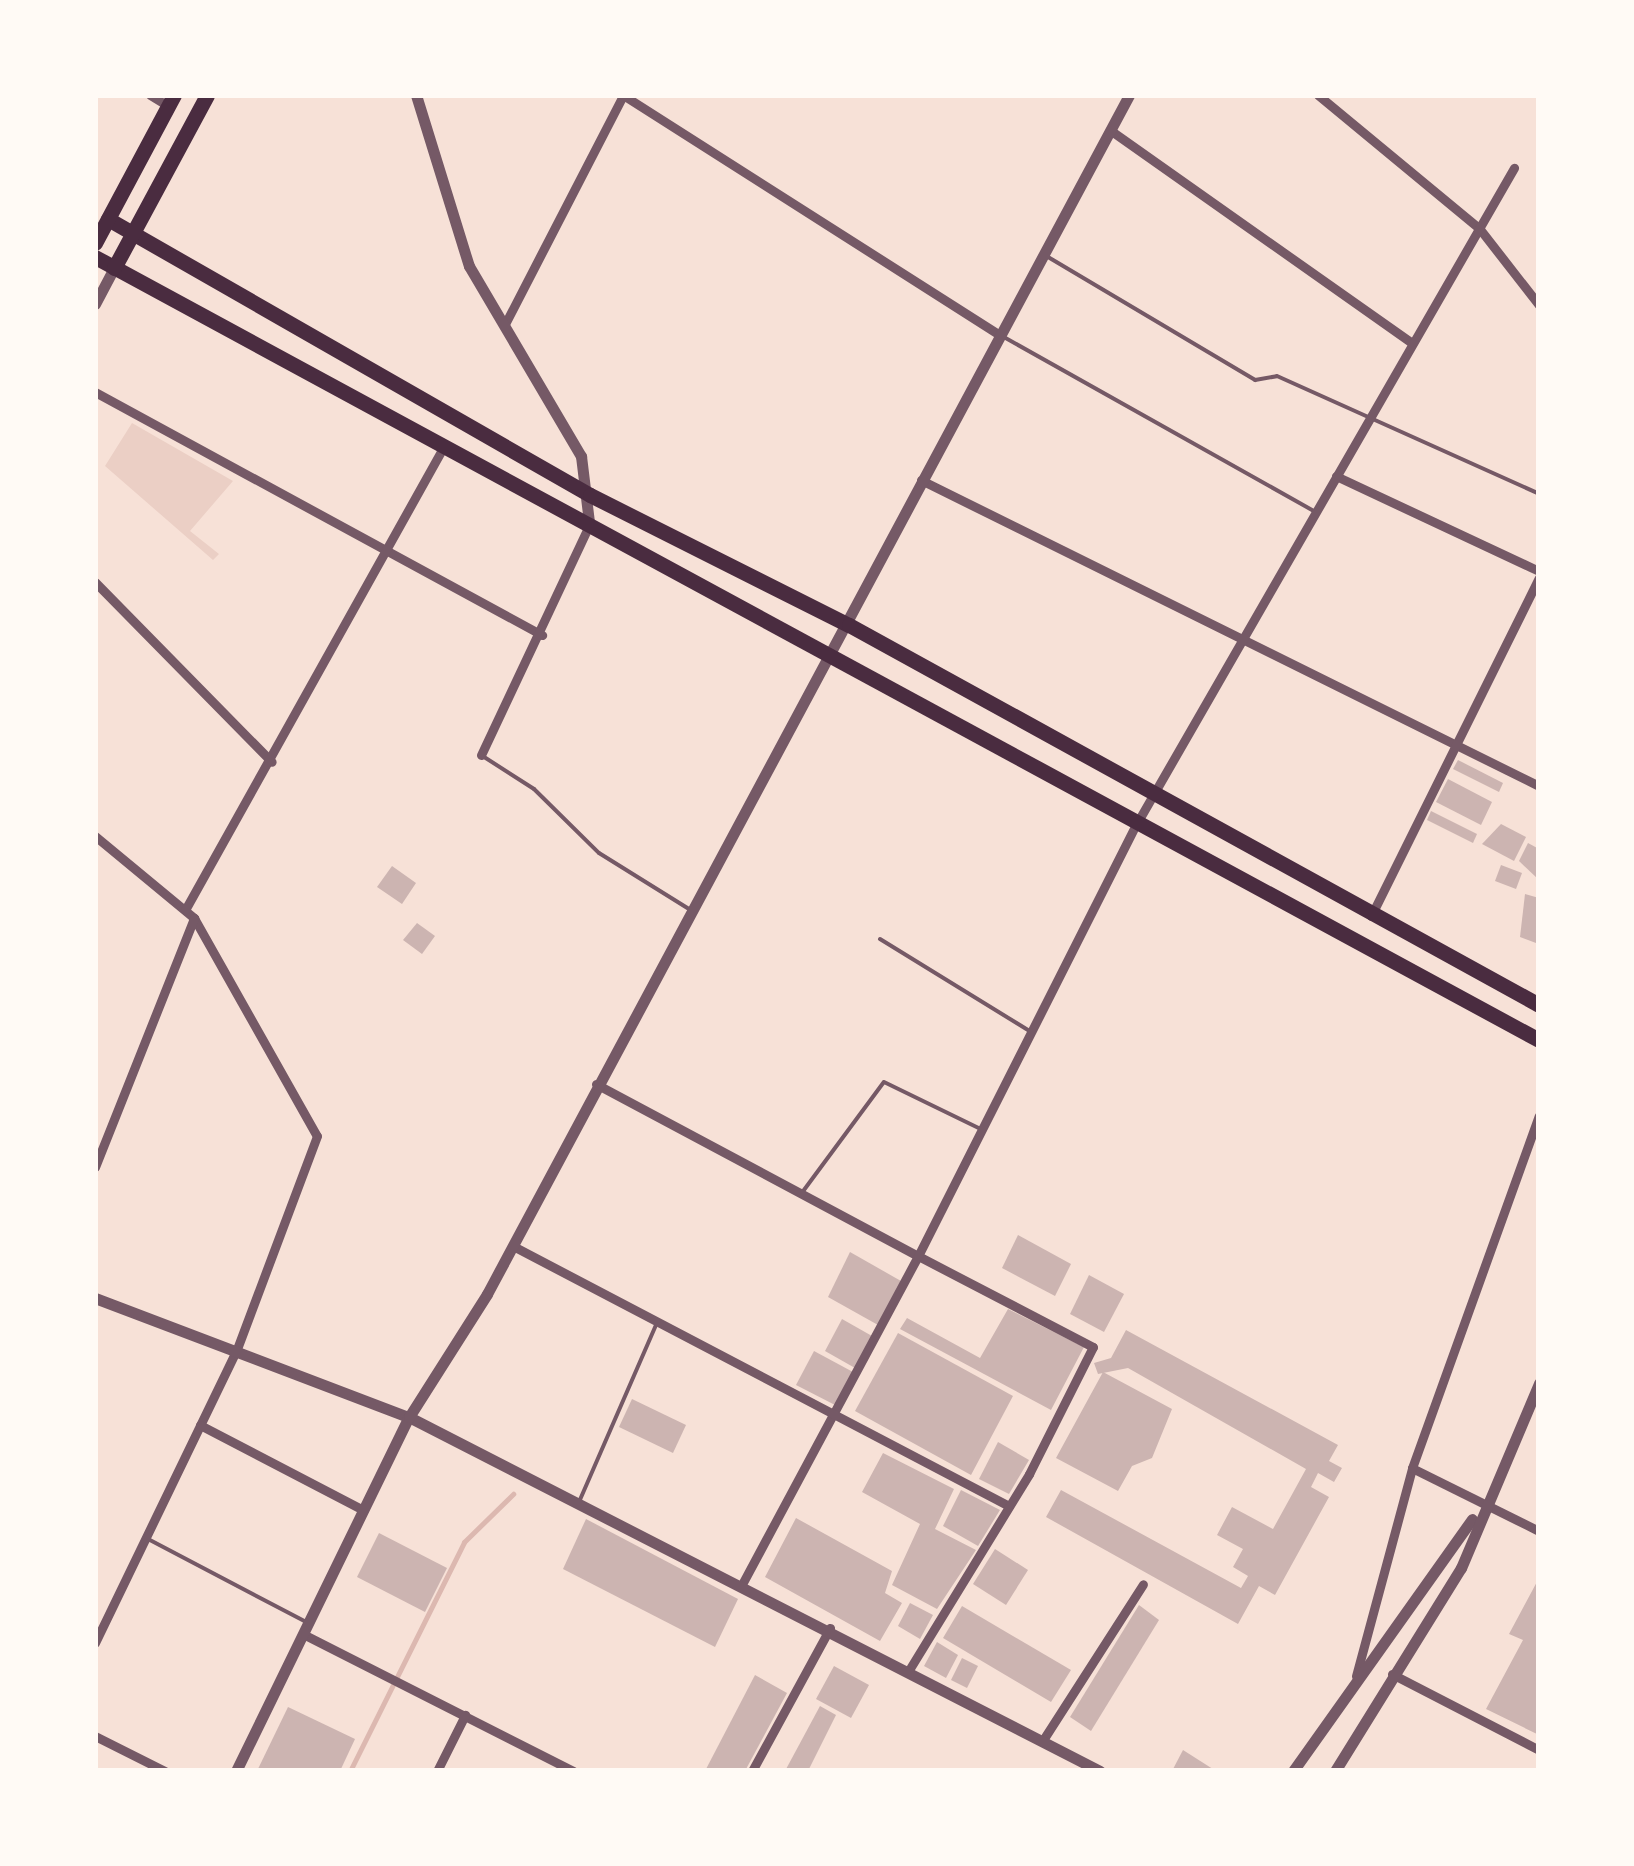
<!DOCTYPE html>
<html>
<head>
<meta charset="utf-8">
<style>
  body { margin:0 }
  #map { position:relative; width:1634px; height:1866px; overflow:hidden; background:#f7e1d7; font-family:"Asap Condensed",sans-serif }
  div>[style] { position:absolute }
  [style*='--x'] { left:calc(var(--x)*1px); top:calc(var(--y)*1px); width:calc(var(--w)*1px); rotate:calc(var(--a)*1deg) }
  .green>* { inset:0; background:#ebcfc5 }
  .stream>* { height:5px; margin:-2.5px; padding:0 2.5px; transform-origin:2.5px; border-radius:2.5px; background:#dcb8b0 }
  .building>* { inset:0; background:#ccb4b1 }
  .service>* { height:4px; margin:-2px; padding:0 2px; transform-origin:2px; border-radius:2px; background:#755966 }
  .minor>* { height:9px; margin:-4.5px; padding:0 4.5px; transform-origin:4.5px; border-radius:4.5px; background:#755966 }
  .tertiary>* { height:11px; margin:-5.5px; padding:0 5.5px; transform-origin:5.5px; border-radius:5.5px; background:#755966 }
  .trunk>* { height:15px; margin:-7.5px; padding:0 7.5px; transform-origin:7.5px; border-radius:7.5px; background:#4a2c40 }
  span { translate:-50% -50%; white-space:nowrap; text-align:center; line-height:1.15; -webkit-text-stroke:10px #fffaf5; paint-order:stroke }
  .frame { position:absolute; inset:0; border:98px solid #fffaf5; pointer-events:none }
</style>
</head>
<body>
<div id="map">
  <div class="green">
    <i style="clip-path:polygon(132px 423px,233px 481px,190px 531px,219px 554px,213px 560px,105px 466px)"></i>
  </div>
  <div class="stream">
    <i style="--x:350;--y:1771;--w:256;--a:-63.5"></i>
    <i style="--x:464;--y:1542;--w:69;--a:-44.4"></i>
  </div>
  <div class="building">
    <i style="clip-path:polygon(1458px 760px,1503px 783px,1499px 792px,1453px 769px)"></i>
    <i style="clip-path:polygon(1448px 779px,1492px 802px,1481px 825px,1436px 802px)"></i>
    <i style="clip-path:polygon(1431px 811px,1477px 834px,1473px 843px,1427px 820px)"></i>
    <i style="clip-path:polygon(1501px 824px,1526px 837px,1514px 861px,1482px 844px)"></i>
    <i style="clip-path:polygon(1528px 843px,1539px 849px,1539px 880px,1519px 861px)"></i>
    <i style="clip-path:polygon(1501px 865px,1522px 873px,1516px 889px,1495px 881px)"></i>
    <i style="clip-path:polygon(392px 866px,416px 883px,402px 904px,377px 887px)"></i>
    <i style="clip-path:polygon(1525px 894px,1539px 898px,1536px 943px,1520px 937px)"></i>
    <i style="clip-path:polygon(417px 923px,435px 936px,422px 954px,403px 940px)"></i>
    <i style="clip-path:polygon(1018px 1235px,1071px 1264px,1055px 1296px,1002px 1268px)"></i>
    <i style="clip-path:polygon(850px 1252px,901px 1281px,878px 1325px,828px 1297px)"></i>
    <i style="clip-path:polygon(1089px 1275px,1124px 1294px,1104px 1332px,1070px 1314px)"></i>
    <i style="clip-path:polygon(1008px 1309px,1084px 1347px,1051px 1410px,900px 1329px,907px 1318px,980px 1358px)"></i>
    <i style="clip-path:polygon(842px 1319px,872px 1336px,855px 1368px,825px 1351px)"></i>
    <i style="clip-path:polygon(1126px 1330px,1338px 1445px,1329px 1461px,1342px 1468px,1334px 1482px,1318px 1473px,1311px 1487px,1329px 1497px,1275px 1595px,1259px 1586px,1238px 1624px,1046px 1517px,1061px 1490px,1241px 1588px,1248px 1576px,1233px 1567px,1243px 1549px,1217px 1535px,1232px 1507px,1273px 1529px,1306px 1469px,1128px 1368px,1098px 1374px,1094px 1363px,1111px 1358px)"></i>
    <i style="clip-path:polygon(898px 1333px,1013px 1396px,971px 1475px,855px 1411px)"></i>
    <i style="clip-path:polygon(814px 1351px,853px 1372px,835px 1405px,796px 1385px)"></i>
    <i style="clip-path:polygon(1103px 1372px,1172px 1409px,1152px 1458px,1132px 1466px,1118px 1491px,1056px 1458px)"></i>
    <i style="clip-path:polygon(632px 1399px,686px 1425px,673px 1453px,619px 1427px)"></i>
    <i style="clip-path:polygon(998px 1442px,1029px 1460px,1009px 1494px,979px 1479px)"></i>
    <i style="clip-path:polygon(883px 1453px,954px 1489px,935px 1529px,976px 1550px,937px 1609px,892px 1585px,920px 1524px,862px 1492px)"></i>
    <i style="clip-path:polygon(961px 1490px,1000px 1510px,978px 1546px,943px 1526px)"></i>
    <i style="clip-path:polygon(796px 1518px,892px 1571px,885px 1593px,902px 1603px,880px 1641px,765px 1577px)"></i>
    <i style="clip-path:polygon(586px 1519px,738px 1599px,715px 1647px,563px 1569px)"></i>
    <i style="clip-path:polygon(379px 1533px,447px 1568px,425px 1612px,357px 1577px)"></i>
    <i style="clip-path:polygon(995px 1549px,1028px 1570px,1006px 1605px,973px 1584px)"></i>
    <i style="clip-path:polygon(1539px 1578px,1539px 1735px,1486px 1709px,1523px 1640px,1509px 1634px)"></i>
    <i style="clip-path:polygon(910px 1603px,933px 1615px,920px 1639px,898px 1626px)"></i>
    <i style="clip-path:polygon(1139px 1605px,1159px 1620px,1091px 1731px,1070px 1717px)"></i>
    <i style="clip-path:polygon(962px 1606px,1071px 1670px,1051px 1702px,943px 1638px)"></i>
    <i style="clip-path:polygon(937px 1642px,958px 1655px,946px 1678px,924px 1666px)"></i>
    <i style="clip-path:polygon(962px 1658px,978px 1666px,967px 1688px,951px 1680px)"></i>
    <i style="clip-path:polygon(834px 1666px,869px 1685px,851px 1718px,816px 1699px)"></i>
    <i style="clip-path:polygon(755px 1675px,787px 1693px,745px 1771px,705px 1771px)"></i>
    <i style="clip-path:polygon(820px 1706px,836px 1715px,808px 1771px,785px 1771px)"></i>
    <i style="clip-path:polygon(288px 1707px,355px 1739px,340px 1771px,257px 1771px)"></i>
    <i style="clip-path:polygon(1183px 1750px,1216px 1771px,1172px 1771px)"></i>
  </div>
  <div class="service">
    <i style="--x:1048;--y:257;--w:241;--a:30.7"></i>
    <i style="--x:1255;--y:380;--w:22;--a:-10"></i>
    <i style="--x:1277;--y:376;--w:287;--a:24.2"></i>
    <i style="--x:1002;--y:336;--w:359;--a:29.3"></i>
    <i style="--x:481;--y:755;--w:63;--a:32.7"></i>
    <i style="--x:534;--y:789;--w:91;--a:44.6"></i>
    <i style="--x:599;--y:853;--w:106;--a:31.9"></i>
    <i style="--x:880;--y:939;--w:177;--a:31.6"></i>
    <i style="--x:801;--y:1194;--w:139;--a:-53.5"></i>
    <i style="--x:884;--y:1082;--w:108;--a:25.9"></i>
    <i style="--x:579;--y:1502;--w:195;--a:-66.5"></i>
    <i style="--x:148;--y:1539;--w:176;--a:27.7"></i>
  </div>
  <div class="minor">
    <i style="--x:150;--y:95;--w:21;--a:31"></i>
    <i style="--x:1318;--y:95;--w:209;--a:39.6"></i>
    <i style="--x:1479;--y:228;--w:98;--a:52.1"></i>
    <i style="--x:1110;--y:130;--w:370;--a:35.2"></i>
    <i style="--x:504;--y:326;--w:260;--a:-62.7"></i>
    <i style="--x:623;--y:95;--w:445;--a:32.5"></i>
    <i style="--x:95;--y:392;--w:509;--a:28.53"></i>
    <i style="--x:1336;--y:476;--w:224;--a:25.1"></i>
    <i style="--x:921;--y:480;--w:690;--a:26.34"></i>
    <i style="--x:95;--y:582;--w:252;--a:45.5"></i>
    <i style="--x:481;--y:755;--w:254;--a:-64.8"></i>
    <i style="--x:95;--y:836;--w:129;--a:39.6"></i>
    <i style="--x:194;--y:918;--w:250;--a:60.6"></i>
    <i style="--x:317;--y:1136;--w:230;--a:110.6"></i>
    <i style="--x:236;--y:1351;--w:324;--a:115.8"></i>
    <i style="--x:185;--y:910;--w:531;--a:-60.83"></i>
    <i style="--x:1371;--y:916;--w:377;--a:-63.6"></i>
    <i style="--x:596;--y:1084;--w:365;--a:28.1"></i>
    <i style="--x:918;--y:1256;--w:370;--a:118.2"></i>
    <i style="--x:95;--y:1167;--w:268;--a:-68.3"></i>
    <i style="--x:513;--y:1246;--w:560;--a:27.66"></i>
    <i style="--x:200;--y:1425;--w:184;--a:27.5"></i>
    <i style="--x:1412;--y:1468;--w:142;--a:26.4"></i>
    <i style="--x:303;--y:1634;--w:303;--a:26.9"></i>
    <i style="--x:909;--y:1670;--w:230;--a:-58.5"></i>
    <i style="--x:1029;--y:1474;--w:142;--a:-63.3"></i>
    <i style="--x:1093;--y:1347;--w:197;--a:-152.5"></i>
    <i style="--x:918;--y:1256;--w:485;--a:-63.2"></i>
    <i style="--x:1137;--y:823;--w:756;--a:-60.08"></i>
    <i style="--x:1392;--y:1674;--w:165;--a:27.3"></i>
    <i style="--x:1356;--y:1676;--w:215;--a:-74.9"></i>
    <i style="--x:1412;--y:1468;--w:374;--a:-70.2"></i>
    <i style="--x:95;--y:1736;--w:78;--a:26.6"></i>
    <i style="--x:1043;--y:1740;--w:185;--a:-57.3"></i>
    <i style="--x:437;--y:1771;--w:63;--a:-63.4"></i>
    <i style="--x:752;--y:1771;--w:163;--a:-61.4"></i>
  </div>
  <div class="tertiary">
    <i style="--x:416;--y:95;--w:179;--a:72.8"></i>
    <i style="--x:469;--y:266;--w:221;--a:59.5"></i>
    <i style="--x:581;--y:456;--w:66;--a:83.1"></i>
    <i style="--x:95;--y:304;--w:41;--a:-62.2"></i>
    <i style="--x:95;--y:1298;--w:336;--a:20.8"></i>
    <i style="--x:409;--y:1417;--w:776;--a:27.13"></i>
    <i style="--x:236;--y:1771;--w:394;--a:-64"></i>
    <i style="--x:409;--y:1417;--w:146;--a:-57.6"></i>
    <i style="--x:487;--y:1294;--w:1360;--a:-61.83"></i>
    <i style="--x:1293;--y:1771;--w:309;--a:-54.6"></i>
    <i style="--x:1335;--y:1771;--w:239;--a:-58.2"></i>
    <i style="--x:1461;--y:1568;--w:201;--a:-67.1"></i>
  </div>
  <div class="trunk">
    <i style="--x:108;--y:219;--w:555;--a:29.8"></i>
    <i style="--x:590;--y:495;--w:290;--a:26.7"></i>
    <i style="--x:849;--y:625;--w:788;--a:28.84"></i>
    <i style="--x:95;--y:243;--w:168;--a:-61.9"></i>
    <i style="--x:95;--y:257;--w:1643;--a:28.47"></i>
    <i style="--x:114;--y:268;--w:196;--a:-61.7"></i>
  </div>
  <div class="frame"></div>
</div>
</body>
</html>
